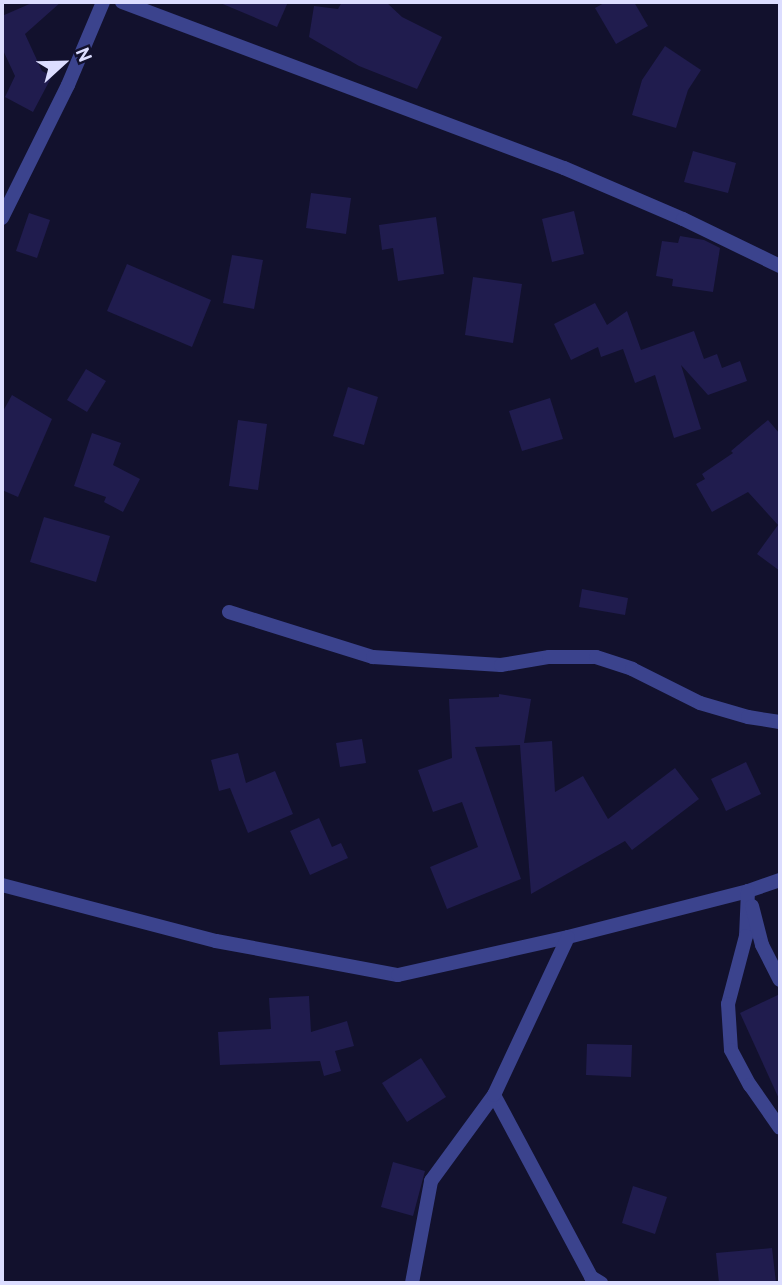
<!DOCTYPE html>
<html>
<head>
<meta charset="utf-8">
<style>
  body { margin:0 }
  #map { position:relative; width:782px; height:1285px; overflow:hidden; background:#12112d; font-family:Overpass,sans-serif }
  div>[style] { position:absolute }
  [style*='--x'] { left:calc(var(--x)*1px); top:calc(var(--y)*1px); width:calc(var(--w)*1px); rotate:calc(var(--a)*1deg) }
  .building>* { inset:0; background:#201c4e }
  .minor>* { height:14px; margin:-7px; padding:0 7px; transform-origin:7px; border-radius:7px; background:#3b438d }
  span { translate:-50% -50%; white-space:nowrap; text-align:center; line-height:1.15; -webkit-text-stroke:5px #12112d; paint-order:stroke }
  .frame { position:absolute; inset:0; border:4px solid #dcddff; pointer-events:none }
  .north { position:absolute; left:28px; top:28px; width:70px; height:70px; -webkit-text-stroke:5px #12112d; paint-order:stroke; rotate:68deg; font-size:19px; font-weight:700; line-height:28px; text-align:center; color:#dcddff }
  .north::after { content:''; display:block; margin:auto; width:24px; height:32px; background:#dcddff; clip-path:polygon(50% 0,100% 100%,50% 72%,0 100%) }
</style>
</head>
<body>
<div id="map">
  <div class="building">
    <i style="clip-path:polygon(34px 2px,61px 2px,25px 34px,42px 71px,52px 76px,33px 112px,5px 97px,15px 76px,2px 48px,2px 16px)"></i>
    <i style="clip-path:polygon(218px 2px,288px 2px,277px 27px)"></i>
    <i style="clip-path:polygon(342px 2px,386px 2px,402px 17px,442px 37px,417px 89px,359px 66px,309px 37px,314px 6px,338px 9px)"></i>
    <i style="clip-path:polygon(606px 2px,634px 2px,648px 26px,616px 44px,595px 8px)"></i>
    <i style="clip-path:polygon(665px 46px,701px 70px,688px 90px,676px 128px,632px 115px,642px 80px)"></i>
    <i style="clip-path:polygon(693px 151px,736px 163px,728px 193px,684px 182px)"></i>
    <i style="clip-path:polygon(311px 193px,351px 198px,346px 234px,306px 228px)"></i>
    <i style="clip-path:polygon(574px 211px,584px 254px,552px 262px,542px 219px)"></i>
    <i style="clip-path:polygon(29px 213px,50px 220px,37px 258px,16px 251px)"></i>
    <i style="clip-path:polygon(436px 217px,444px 274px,398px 281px,393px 248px,382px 250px,379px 225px)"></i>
    <i style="clip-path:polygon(680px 236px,704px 240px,720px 248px,713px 292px,672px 286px,673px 279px,656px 276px,662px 241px,678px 243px)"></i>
    <i style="clip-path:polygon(232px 255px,263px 260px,254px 309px,223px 303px)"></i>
    <i style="clip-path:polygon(127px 264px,211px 300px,192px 347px,107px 311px)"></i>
    <i style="clip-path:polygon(473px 277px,522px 284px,513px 343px,465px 335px)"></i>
    <i style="clip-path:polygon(595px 303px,607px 325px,627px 311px,641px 350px,694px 331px,704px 359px,717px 354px,722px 368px,740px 361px,747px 381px,708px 395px,681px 365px,701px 429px,674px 438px,655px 375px,635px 383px,623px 349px,601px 357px,598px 347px,571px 360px,554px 324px)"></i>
    <i style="clip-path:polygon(86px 369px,106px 381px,87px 412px,67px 400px)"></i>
    <i style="clip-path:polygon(348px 387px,378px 397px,364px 445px,333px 436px)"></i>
    <i style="clip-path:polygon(12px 395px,52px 419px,18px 497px,2px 490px,2px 413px)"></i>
    <i style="clip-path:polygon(550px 398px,563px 439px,522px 451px,509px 411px)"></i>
    <i style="clip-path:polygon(238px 420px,267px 424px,258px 490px,229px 486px)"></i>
    <i style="clip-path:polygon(768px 420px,780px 434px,780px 571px,757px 554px,778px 525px,748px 492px,712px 512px,696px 484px,705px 479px,702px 474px,733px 453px,731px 451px)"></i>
    <i style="clip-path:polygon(92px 433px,121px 443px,113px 465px,140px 479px,123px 512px,104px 502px,106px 497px,74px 486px)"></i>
    <i style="clip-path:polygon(44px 517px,110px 536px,96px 582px,30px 562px)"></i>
    <i style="clip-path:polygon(582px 589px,628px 598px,625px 615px,579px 607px)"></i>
    <i style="clip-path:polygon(499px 694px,531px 699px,524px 743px,552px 741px,555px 792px,583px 776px,608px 819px,675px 768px,699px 799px,632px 850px,625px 841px,531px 894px,520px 745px,475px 747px,521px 879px,447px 909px,430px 867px,478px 847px,462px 802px,433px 812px,418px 770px,452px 758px,449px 699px,499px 697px)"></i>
    <i style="clip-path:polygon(362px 739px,366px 763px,340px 767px,336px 743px)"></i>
    <i style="clip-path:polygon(238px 753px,246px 783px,275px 771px,293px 814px,248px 833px,230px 788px,219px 791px,211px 760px)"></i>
    <i style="clip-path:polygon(746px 762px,761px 794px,726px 811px,711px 779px)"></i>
    <i style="clip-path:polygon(319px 818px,332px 847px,341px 843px,348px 858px,310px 875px,290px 831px)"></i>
    <i style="clip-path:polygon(780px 994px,780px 1101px,740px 1013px)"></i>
    <i style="clip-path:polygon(309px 996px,311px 1032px,347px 1021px,354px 1046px,335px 1051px,341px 1071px,324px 1076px,320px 1061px,220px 1065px,218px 1032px,271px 1029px,269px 998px)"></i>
    <i style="clip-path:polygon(587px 1044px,632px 1045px,631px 1077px,586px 1075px)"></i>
    <i style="clip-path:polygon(421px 1058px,446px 1097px,407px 1122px,382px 1083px)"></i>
    <i style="clip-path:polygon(393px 1162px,425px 1171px,413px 1216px,381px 1207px)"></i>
    <i style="clip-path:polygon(633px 1186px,667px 1197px,655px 1234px,622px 1223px)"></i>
    <i style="clip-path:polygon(772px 1248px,776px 1283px,719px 1283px,716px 1253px)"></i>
  </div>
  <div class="minor">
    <i style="--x:122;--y:2;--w:472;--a:20.6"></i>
    <i style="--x:564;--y:168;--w:129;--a:23.2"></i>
    <i style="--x:683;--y:219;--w:108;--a:25.9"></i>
    <i style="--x:2;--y:218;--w:148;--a:-63.6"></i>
    <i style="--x:68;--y:85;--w:90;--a:-67.1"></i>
    <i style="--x:229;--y:612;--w:151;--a:17.4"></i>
    <i style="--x:373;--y:657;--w:128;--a:3.6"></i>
    <i style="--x:501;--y:665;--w:49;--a:-9.5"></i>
    <i style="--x:549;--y:657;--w:47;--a:0"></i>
    <i style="--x:596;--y:657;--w:38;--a:18"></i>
    <i style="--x:632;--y:669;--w:76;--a:26.6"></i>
    <i style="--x:700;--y:703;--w:50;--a:16.3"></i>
    <i style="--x:748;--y:717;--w:32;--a:9"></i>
    <i style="--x:2;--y:885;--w:221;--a:14.7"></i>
    <i style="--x:216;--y:941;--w:185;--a:10.6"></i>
    <i style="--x:398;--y:975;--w:174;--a:-12.6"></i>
    <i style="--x:568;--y:937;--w:186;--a:-14.3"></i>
    <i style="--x:748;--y:891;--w:34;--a:-19"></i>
    <i style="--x:748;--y:891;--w:45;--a:92.5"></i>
    <i style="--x:746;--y:936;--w:70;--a:104.8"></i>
    <i style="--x:728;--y:1004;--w:46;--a:86.3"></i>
    <i style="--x:731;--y:1050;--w:40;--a:62"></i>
    <i style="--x:750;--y:1085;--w:52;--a:55.1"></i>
    <i style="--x:752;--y:906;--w:40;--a:75.6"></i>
    <i style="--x:762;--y:945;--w:39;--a:63"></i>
    <i style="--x:494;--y:1095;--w:206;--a:61.9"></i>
    <i style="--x:591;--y:1277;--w:12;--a:31"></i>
    <i style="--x:412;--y:1283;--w:104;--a:-79.4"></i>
    <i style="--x:431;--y:1181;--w:107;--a:-53.8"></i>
    <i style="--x:494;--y:1095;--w:174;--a:-64.9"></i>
  </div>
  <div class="frame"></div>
  <div class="north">N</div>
</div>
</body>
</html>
